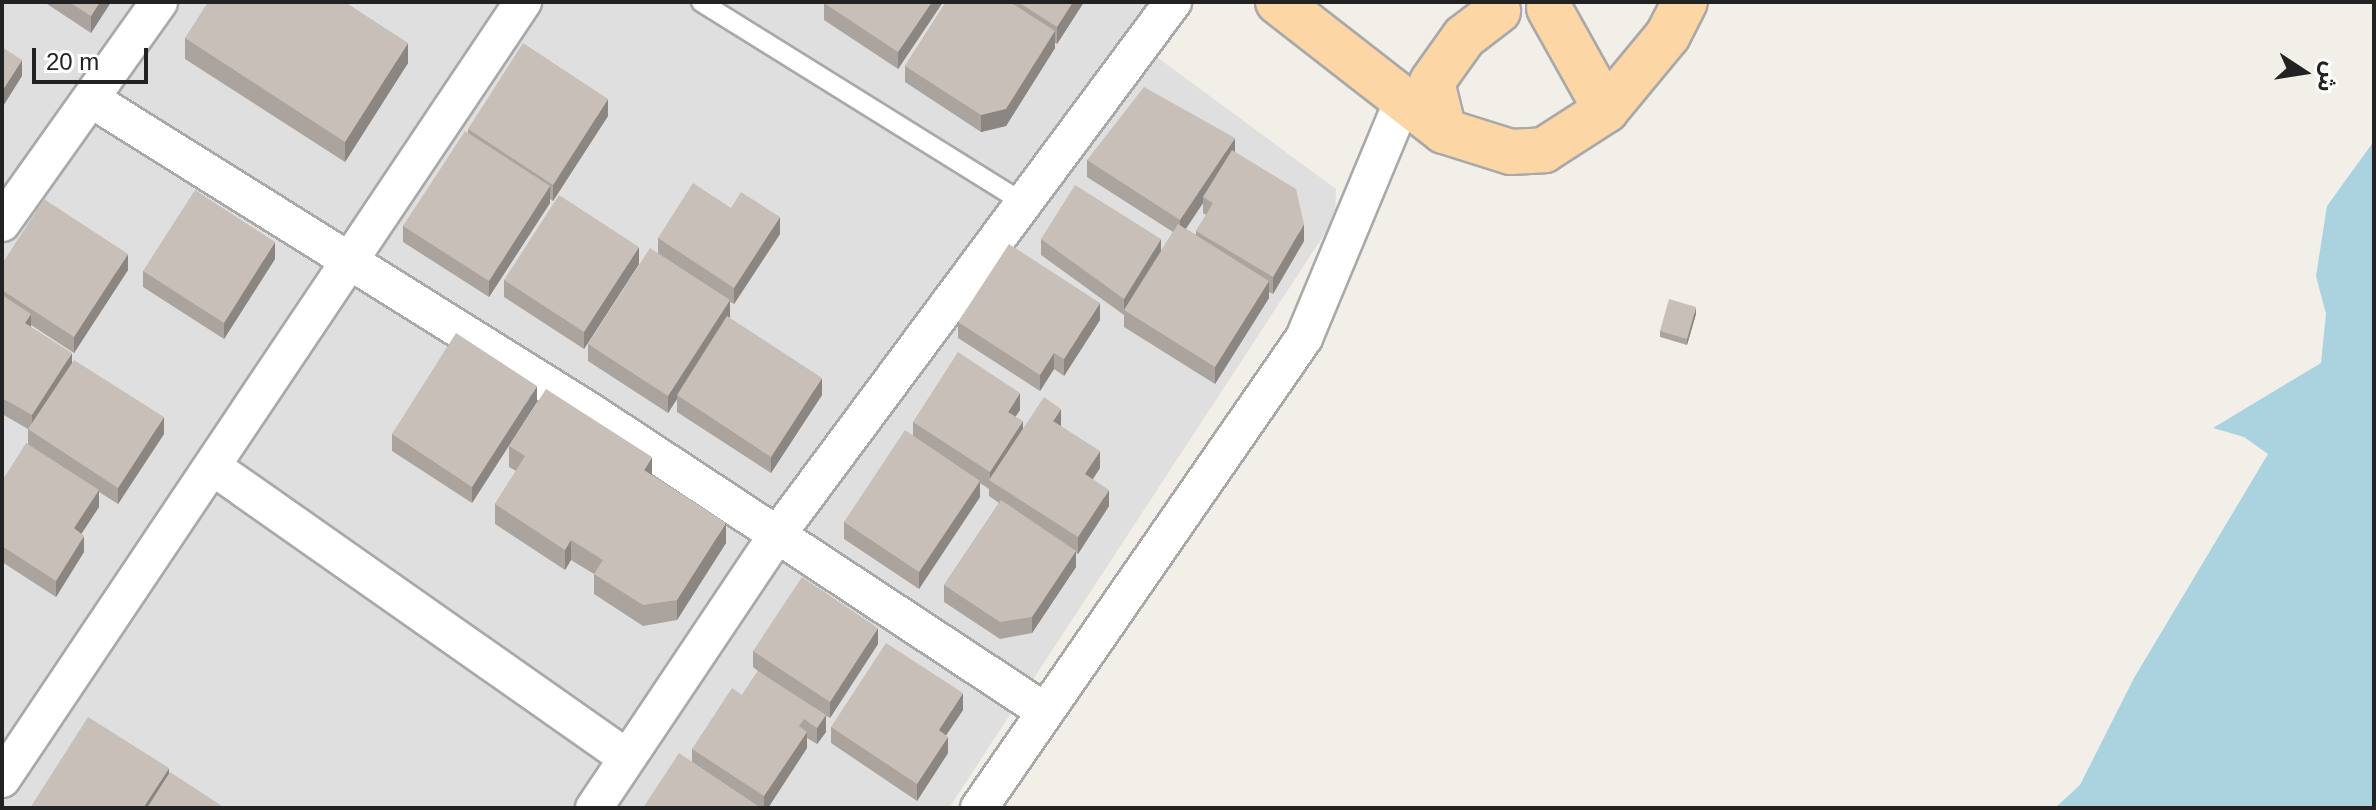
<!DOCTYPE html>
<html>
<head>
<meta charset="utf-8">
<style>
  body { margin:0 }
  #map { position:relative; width:2376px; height:810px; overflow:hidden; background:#f2efe9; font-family:Helvetica,"Noto Sans Arabic",sans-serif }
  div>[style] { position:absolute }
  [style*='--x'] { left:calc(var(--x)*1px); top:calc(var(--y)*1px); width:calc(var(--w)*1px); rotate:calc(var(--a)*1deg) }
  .residential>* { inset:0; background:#e0dfdf }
  .water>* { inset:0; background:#aad3df }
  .roads { filter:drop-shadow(2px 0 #a9a9a9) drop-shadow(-2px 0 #a9a9a9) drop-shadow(0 2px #a9a9a9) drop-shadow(0 -2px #a9a9a9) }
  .lane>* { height:18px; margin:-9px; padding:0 9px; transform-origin:9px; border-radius:9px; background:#fff }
  .street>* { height:36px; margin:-18px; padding:0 18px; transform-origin:18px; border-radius:18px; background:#fff }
  .primary>* { height:44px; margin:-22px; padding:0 22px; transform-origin:22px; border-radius:22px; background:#fcd6a4 }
  .wall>* { inset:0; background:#aba49e }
  .shaded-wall>* { inset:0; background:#8b8681 }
  .building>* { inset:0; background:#c7bfb8 }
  span { translate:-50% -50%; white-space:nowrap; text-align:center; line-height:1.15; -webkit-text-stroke:7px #fff; paint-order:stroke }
  .frame { position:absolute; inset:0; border:4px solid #222; pointer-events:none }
  .north { position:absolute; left:2264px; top:32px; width:80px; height:80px; -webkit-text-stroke:6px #fff; paint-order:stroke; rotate:102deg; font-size:22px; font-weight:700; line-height:32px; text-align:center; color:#222 }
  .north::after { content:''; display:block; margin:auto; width:28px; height:36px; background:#222; clip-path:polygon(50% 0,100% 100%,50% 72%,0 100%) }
  .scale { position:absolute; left:32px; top:48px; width:116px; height:36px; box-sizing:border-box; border:4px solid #222; border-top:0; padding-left:10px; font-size:24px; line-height:28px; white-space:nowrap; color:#222; -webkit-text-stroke:6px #fff; paint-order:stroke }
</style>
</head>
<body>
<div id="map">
  <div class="residential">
    <i style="clip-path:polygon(2px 2px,1166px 2px,1150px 52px,1336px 189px,1335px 218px,949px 808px,2px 808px)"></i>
  </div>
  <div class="water">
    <i style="clip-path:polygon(2374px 141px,2374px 808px,2055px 808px,2080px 785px,2134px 678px,2268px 454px,2244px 437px,2213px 428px,2321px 363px,2326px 314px,2316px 276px,2327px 206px)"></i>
  </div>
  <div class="roads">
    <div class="lane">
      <i style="--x:701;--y:2;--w:382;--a:31.9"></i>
    </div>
    <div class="street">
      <i style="--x:94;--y:101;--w:586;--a:32.04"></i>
      <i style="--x:591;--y:412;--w:541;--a:33.4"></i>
      <i style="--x:2;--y:223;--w:271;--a:-54.6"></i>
      <i style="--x:213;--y:467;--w:505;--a:35.08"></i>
      <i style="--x:2;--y:779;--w:936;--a:-56.16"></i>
      <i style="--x:594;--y:808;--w:329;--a:-56.2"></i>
      <i style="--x:777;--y:535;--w:664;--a:-53.39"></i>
      <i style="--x:979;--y:808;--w:571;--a:-55.34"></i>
      <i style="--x:1304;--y:338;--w:255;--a:-67.4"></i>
    </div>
    <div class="primary">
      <i style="--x:1278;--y:2;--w:210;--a:37.9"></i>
      <i style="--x:1444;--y:131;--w:70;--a:17.4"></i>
      <i style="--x:1511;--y:152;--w:33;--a:-3"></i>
      <i style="--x:1544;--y:150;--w:74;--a:-32.8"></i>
      <i style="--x:1606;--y:110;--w:97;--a:-50.4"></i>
      <i style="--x:1668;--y:35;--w:37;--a:-63"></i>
      <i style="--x:1549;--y:8;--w:117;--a:60.8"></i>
      <i style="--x:1444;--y:131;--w:50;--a:-103.8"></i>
      <i style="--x:1432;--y:82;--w:55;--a:-54.6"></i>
      <i style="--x:1464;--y:37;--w:43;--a:-37.4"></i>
    </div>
  </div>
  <div class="wall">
    <i style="clip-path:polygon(44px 2px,111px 2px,91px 33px)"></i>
    <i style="clip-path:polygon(943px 2px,898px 69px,824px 20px,824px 3px)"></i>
    <i style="clip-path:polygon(946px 2px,1084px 2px,1057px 44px,1055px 43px,1055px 48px,1006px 126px,981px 132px,905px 82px,905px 66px)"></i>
    <i style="clip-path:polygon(185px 38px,408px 63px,345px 162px,185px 59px)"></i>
    <i style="clip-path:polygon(608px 116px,553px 201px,550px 199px,550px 203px,489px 297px,403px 242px,403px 226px,468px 133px,468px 129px)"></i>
    <i style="clip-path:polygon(evenodd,1235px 152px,1304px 241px,1273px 294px,1269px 292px,1269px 298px,1215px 384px,1124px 327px,1124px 315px,1041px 255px,1041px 239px,1161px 251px,1173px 232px,1087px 177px,1087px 160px,1235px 152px,1203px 203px,1203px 213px,1206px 215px,1196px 231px,1196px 235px,1186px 229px,1203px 203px)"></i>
    <i style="clip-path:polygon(731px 208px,780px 234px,734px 304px,730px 302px,729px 318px,822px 395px,771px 473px,677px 412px,677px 399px,668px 413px,588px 361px,588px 344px,658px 254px,658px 238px)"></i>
    <i style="clip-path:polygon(275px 259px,224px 339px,143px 287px,143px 271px)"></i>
    <i style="clip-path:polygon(2px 264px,128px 270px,74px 353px,31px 325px,31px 327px,72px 362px,164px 434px,118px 504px,99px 492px,99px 507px,81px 534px,84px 552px,56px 597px,2px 562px,2px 481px,28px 444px,28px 429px,2px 414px)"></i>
    <i style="clip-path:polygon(639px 264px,584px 349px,504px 297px,504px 280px)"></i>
    <i style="clip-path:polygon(1696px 314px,1687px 345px,1660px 337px,1660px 331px)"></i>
    <i style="clip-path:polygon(1100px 320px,1064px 376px,1054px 369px,1040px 391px,958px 338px,958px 322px)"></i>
    <i style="clip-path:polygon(537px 402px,472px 503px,392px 451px,392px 434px)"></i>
    <i style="clip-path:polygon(1020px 410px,1015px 416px,1023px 429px,1061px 425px,1061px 426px,1100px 468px,1093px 479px,1109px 506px,1078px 554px,1076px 553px,1076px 567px,1032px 633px,1000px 639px,944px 602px,944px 585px,999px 503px,989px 496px,989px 489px,980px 483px,980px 497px,919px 589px,844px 539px,844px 522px,913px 436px,913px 422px)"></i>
    <i style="clip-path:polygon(509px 446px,652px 475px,726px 543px,677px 620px,643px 626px,594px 594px,594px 574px,571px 560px,565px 570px,495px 524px,495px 504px,516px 471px,509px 467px)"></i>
    <i style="clip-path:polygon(878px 644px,830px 718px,826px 716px,826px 732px,817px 744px,807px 738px,807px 748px,768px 808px,643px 808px,692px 762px,692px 749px,742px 695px,758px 671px,753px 667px,753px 651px)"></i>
    <i style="clip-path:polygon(963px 710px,946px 735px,948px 753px,917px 801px,831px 743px,831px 727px)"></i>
  </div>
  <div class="shaded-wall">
    <i style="clip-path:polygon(100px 2px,111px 2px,91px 33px,91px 16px)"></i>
    <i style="clip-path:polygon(932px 2px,943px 2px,898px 69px,898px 52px)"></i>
    <i style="clip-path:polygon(1073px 2px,1084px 2px,1057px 44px,1057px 27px)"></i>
    <i style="clip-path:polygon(1055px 31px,1055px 48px,1006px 126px,981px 132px,981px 115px)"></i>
    <i style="clip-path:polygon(408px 43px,408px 63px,345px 162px,345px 142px)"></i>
    <i style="clip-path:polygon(22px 60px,22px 76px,2px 108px,2px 91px)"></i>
    <i style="clip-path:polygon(608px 99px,608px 116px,553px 201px,553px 185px)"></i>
    <i style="clip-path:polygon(1235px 138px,1235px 154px,1203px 197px,1203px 203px,1180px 237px,1180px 220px)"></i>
    <i style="clip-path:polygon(550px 186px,550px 203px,489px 297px,489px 281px)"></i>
    <i style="clip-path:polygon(780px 217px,780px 234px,734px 304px,734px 288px)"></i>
    <i style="clip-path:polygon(1304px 224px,1304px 241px,1273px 294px,1273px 277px)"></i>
    <i style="clip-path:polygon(1161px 239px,1161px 255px,1124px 311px,1124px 299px)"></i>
    <i style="clip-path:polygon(275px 242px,275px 259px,224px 339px,224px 323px)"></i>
    <i style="clip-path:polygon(639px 247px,639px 264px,584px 349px,584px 332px)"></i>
    <i style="clip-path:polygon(128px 254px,128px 270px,74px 353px,74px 337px)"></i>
    <i style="clip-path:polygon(1269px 281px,1269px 298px,1215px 384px,1215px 367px)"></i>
    <i style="clip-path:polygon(730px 300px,730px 317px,678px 396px,677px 395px,677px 399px,668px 413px,668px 396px)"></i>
    <i style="clip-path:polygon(1100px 303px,1100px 320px,1064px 376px,1064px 359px)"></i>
    <i style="clip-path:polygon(1696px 307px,1696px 314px,1687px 345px,1687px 339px)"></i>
    <i style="clip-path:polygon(31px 314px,31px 331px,25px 323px)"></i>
    <i style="clip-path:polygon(72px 353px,72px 370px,32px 431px,32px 415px)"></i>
    <i style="clip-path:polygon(1054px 353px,1054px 369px,1040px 391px,1040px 375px)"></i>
    <i style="clip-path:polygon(822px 378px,822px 395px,771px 473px,771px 457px)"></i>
    <i style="clip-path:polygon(537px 386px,537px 402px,472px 503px,472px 487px)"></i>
    <i style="clip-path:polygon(1020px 393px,1020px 410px,1008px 428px,1008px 412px)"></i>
    <i style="clip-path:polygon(1061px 409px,1061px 425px,1053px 438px,1053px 421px)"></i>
    <i style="clip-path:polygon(164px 417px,164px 434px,118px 504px,118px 488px)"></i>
    <i style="clip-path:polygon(1023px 421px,1023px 438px,990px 480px,990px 472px)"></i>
    <i style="clip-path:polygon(1100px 451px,1100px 468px,1085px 491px,1085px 474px)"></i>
    <i style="clip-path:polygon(652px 457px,652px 478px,644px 470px)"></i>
    <i style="clip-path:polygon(980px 481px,980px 497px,919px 589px,919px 572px)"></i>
    <i style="clip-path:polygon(99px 490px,99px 507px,74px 545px,74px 528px)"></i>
    <i style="clip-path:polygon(1109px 490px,1109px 506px,1078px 554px,1078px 537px)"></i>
    <i style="clip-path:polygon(726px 523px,726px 543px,677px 620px,677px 600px)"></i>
    <i style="clip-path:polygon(84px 536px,84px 552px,56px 597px,56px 581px)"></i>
    <i style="clip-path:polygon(571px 540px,571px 560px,565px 570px,565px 550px)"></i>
    <i style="clip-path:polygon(1076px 551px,1076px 567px,1032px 633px,1032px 617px)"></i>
    <i style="clip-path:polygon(878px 628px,878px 644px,830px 718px,830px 702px)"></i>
    <i style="clip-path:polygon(963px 693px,963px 710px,939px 746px,939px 730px)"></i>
    <i style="clip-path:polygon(826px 715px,826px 732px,817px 744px,817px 728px)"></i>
    <i style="clip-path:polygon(807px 732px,807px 748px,768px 808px,764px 808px,764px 796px)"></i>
    <i style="clip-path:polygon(948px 737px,948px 753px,917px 801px,917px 784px)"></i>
    <i style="clip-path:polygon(169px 768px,169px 785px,154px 808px,143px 808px)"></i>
  </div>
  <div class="building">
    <i style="clip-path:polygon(69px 2px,100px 2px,91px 16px)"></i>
    <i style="clip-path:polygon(208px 2px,345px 2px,408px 43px,345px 142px,185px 38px)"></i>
    <i style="clip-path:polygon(825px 2px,932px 2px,898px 52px,824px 3px)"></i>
    <i style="clip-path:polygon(946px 2px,1010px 2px,1055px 31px,1006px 109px,981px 115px,905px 66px)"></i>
    <i style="clip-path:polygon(1018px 2px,1073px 2px,1057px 27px)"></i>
    <i style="clip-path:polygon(523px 43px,608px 99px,553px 185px,468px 129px)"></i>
    <i style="clip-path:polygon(2px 47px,22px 60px,2px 91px)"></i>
    <i style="clip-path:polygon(1144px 87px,1235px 138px,1180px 220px,1087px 160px)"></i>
    <i style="clip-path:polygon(465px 131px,550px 186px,489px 281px,403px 226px)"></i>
    <i style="clip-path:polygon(1232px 150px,1296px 189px,1304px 224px,1273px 277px,1196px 231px,1213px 203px,1203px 197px)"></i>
    <i style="clip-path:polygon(693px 183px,731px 208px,741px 192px,780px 217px,734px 288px,658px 238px)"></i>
    <i style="clip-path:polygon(1075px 185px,1161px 239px,1124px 299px,1041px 239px)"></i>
    <i style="clip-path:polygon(195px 190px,275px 242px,224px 323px,143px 271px)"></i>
    <i style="clip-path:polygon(559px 195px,639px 247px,584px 332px,504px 280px)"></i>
    <i style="clip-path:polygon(44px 199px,128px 254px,74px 337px,2px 290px,2px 264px)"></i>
    <i style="clip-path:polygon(1178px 224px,1269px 281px,1215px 367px,1124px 310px)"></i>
    <i style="clip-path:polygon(1009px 244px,1100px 303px,1064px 359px,1054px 353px,1040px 375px,958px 322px)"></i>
    <i style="clip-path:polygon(650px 248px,730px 300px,668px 396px,588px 344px)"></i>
    <i style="clip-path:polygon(2px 295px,31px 314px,25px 323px,72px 353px,32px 415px,2px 398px)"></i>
    <i style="clip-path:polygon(1669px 299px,1696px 307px,1687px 339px,1660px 331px)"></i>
    <i style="clip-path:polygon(727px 316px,822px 378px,771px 457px,677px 395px)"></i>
    <i style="clip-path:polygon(456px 333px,537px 386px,472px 487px,392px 434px)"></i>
    <i style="clip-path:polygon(958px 352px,1020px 393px,1008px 412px,1023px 421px,990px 472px,913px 422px)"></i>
    <i style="clip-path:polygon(74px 360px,164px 417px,118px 488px,28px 429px)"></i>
    <i style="clip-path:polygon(546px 389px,652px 457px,644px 470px,726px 523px,677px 600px,643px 605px,594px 574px,603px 560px,571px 540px,565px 550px,495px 504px,525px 456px,509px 446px)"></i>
    <i style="clip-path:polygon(1044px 397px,1061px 409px,1053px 421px,1100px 451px,1085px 474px,1109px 490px,1078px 537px,989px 480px)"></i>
    <i style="clip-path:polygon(905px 430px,980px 481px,919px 572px,844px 522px)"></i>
    <i style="clip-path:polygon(26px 443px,99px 490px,74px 528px,84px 536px,56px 581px,2px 546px,2px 481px)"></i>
    <i style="clip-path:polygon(1001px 500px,1076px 551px,1032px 617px,1000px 622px,944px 585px)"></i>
    <i style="clip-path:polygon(802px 577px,878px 628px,830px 702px,753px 651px)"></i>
    <i style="clip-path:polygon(886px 643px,963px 693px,939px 730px,948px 737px,917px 784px,831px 727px)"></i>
    <i style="clip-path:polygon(758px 671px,826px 715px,817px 728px,804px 719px,799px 726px,807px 732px,764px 796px,692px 749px,732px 688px,742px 695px)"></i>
    <i style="clip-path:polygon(88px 717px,169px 768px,143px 808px,30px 808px)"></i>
    <i style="clip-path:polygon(679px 753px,761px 808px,643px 808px)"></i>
    <i style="clip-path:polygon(170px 772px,225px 808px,147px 808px)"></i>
  </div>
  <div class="frame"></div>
  <div class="north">ش</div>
  <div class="scale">20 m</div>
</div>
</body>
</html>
